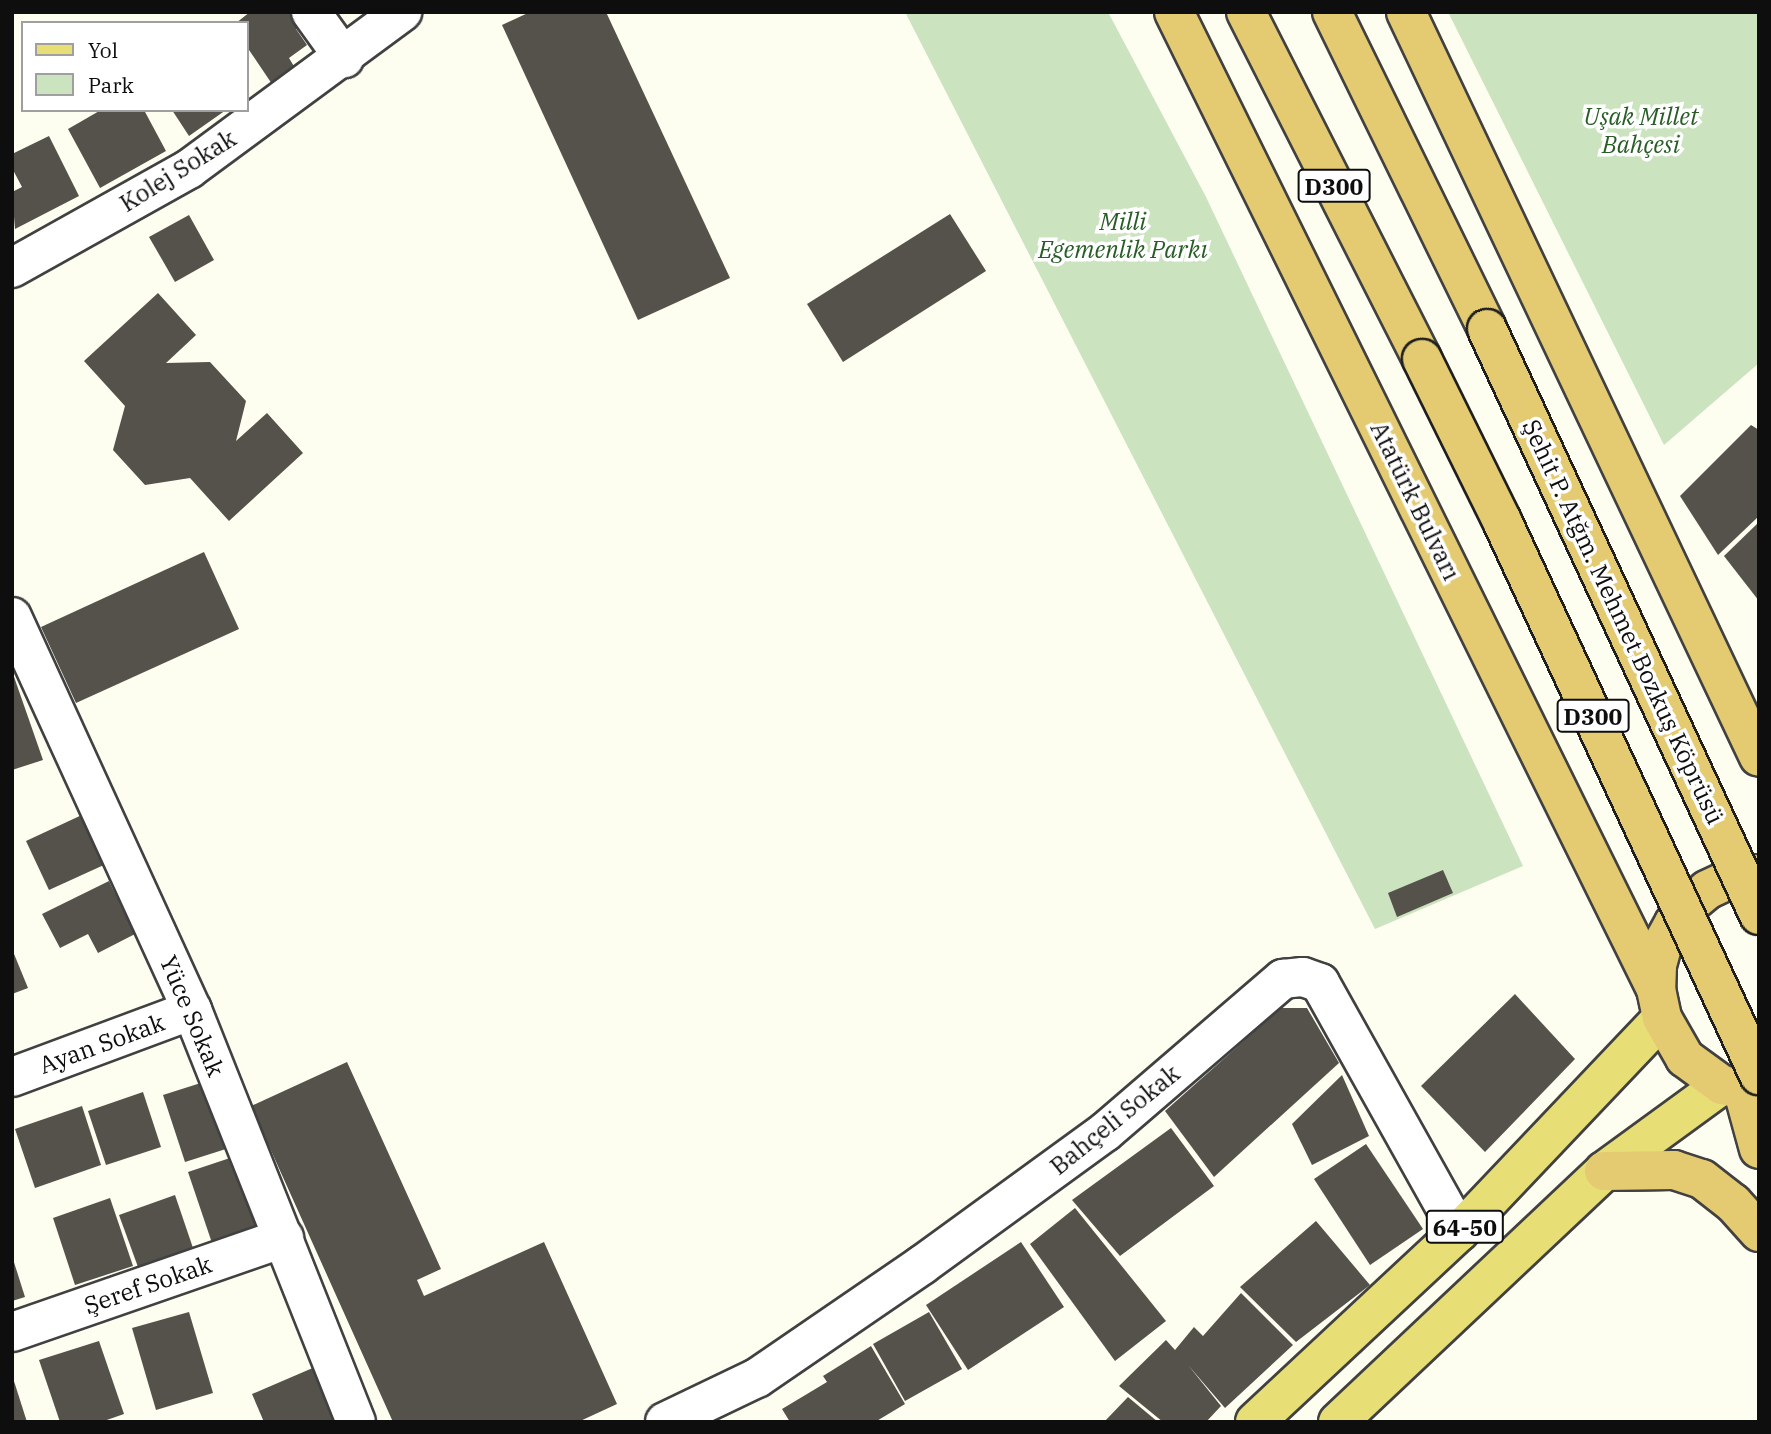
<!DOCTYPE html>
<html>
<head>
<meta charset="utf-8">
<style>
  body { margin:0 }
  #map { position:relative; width:1771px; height:1434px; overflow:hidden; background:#fdfdf0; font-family:"IBM Plex Serif",serif }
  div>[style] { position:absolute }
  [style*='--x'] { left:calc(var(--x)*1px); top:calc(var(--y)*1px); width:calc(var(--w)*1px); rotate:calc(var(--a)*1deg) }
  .green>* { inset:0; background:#cbe3be }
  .building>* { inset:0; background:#55514b }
  .roads { filter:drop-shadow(2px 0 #414141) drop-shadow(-2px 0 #414141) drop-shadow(0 2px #414141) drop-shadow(0 -2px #414141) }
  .minor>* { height:38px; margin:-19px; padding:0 19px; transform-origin:19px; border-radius:19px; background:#fff }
  .primary>* { height:38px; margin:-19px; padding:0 19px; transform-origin:19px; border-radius:19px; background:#e7df76 }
  .trunk>* { height:38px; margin:-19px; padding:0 19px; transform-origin:19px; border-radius:19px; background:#e4ca70 }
  .bridges { filter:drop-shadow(2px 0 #1f1f1f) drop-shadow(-2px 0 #1f1f1f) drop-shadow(0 2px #1f1f1f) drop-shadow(0 -2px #1f1f1f) }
  .trunk-bridge>* { height:38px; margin:-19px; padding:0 19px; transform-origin:19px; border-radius:19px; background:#e4ca70 }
  span { translate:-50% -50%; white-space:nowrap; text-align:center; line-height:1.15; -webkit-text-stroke:7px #fff; paint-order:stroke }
  .shield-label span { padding:2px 5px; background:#fff; border:2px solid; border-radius:5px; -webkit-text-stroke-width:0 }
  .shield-label { font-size:23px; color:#0e0e0e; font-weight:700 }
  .park-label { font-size:24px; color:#285d26; font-style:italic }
  .street-label { font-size:24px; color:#0e0e0e }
  .frame { position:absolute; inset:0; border:14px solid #0e0e0e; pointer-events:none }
  .legend { position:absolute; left:21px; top:21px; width:228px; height:91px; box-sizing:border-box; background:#fff; border:2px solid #9f9f9f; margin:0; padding:9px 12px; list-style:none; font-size:21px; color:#0e0e0e }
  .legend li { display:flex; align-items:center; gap:14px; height:35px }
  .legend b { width:35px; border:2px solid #9f9f9f }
</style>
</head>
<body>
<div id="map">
  <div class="green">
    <i style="clip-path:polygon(905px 12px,1108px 12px,1206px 197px,1523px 866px,1375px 929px)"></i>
    <i style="clip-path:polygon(1448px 12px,1759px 12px,1759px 363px,1664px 445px)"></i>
  </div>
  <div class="building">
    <i style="clip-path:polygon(250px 12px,300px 12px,307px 22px,296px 29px,307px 45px,289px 58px,295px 68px,272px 84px,247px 47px,247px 23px,236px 23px)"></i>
    <i style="clip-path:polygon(530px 12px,606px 12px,730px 278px,638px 320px,502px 25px)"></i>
    <i style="clip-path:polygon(101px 110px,144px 110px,166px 151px,100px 188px,68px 129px)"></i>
    <i style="clip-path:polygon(172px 110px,226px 110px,189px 136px)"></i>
    <i style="clip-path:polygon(49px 136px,79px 196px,15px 229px,12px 192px,22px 187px,12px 168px,12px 154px)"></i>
    <i style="clip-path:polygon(950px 214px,986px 271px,843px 362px,807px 304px)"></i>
    <i style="clip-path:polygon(189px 215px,214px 260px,175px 282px,149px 237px)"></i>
    <i style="clip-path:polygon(158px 293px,196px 335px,166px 363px,210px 362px,246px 401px,236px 441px,267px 413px,303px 453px,229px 521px,190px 478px,145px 485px,113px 450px,125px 406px,84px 361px)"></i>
    <i style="clip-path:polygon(1751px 425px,1759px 430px,1759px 516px,1718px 555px,1680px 496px)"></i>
    <i style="clip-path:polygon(1759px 522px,1759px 601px,1724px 556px)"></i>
    <i style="clip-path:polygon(204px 552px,239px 629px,76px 703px,41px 627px)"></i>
    <i style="clip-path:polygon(12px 671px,43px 760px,12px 770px)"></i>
    <i style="clip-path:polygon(84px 814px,106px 864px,49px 890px,26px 841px)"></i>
    <i style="clip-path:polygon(1443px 870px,1453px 893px,1397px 917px,1388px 893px)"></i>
    <i style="clip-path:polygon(109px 881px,135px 934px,98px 953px,88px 934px,60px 948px,42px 914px)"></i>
    <i style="clip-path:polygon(12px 949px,28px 988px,12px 994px)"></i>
    <i style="clip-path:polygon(1515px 994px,1575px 1059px,1485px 1152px,1421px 1086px)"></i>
    <i style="clip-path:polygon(1281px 1008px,1307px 1008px,1339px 1063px,1214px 1177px,1165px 1111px)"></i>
    <i style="clip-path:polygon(347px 1062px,441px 1269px,417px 1280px,424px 1296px,544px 1242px,617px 1404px,578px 1422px,393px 1422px,251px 1106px)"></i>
    <i style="clip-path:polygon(1342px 1075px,1369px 1136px,1312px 1165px,1292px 1124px)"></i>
    <i style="clip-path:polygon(207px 1081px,229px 1148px,185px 1162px,163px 1095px)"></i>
    <i style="clip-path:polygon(143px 1092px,161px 1147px,106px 1165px,88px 1111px)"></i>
    <i style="clip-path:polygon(82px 1106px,101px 1165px,35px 1188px,15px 1129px)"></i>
    <i style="clip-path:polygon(1171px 1128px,1214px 1186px,1120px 1256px,1072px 1200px)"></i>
    <i style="clip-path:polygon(1366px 1144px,1423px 1229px,1370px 1265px,1314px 1179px)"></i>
    <i style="clip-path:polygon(233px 1157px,258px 1231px,213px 1246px,188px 1172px)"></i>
    <i style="clip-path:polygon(175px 1195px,193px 1248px,138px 1267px,119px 1215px)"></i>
    <i style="clip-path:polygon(110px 1198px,133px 1266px,75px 1285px,53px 1218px)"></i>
    <i style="clip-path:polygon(1075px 1208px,1166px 1321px,1115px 1361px,1030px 1244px)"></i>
    <i style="clip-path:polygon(1316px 1221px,1370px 1285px,1296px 1342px,1240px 1287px)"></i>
    <i style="clip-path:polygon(1021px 1242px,1064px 1307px,968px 1370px,926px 1305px)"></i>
    <i style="clip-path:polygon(13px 1259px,25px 1297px,12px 1301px,12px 1260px)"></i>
    <i style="clip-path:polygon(1241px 1293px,1293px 1345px,1225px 1408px,1188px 1365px,1221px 1406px,1206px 1422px,1163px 1422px,1119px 1386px,1166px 1340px,1175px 1350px,1194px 1327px,1203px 1336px)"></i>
    <i style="clip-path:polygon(189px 1312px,213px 1393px,156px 1410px,132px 1328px)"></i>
    <i style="clip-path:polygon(929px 1312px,962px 1369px,905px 1401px,873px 1344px)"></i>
    <i style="clip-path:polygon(99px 1341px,124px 1414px,101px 1422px,60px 1422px,39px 1360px)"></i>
    <i style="clip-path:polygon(871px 1346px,905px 1404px,875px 1422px,790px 1422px,782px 1409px,827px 1382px,823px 1376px)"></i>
    <i style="clip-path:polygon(315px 1367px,338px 1422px,264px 1422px,252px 1394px)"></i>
    <i style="clip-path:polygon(12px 1378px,13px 1378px,27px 1422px,12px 1422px)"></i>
    <i style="clip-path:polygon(1128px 1397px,1158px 1422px,1104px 1422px)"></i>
  </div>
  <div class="roads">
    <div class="minor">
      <i style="--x:311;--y:12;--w:57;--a:54.3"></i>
      <i style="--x:12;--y:268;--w:203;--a:-29.2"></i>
      <i style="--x:189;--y:169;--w:265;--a:-36.4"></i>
      <i style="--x:12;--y:617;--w:432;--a:65.4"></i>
      <i style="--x:192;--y:1010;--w:443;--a:68.3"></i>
      <i style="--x:12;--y:1077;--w:192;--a:-20.4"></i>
      <i style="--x:12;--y:1332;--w:288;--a:-19.1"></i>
      <i style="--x:665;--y:1422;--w:102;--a:-25.6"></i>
      <i style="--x:757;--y:1378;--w:200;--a:-34.4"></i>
      <i style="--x:922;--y:1265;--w:226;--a:-36"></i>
      <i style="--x:1105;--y:1132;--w:235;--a:-40.7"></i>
      <i style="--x:1283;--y:979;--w:20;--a:-6"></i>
      <i style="--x:1303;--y:977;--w:18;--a:19"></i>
      <i style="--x:1320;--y:983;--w:285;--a:60.8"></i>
    </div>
    <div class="primary">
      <i style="--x:1255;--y:1422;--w:279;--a:-43"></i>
      <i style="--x:1459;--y:1232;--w:295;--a:-46.5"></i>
      <i style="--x:1338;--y:1422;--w:366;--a:-43.3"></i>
      <i style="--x:1604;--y:1171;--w:146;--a:-36.1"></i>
    </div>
    <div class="trunk">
      <i style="--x:1174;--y:12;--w:1089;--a:63.74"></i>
      <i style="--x:1246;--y:12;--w:389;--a:63.1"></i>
      <i style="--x:1332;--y:12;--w:353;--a:63.9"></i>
      <i style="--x:1406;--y:12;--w:824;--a:64.65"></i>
      <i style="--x:1759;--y:874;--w:32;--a:169"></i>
      <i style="--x:1728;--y:880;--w:23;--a:155"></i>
      <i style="--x:1707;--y:890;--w:23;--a:140"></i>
      <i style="--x:1689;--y:905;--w:23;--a:130"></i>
      <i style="--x:1674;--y:923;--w:23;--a:119"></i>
      <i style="--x:1663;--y:943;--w:24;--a:105"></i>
      <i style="--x:1657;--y:966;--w:23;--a:92"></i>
      <i style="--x:1656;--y:989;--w:30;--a:78"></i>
      <i style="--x:1662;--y:1018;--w:46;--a:60.1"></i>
      <i style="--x:1685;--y:1058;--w:46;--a:36.1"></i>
      <i style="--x:1722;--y:1085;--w:38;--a:12"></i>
      <i style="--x:1743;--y:1091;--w:60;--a:74.6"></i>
      <i style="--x:1604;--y:1171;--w:70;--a:-0.8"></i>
      <i style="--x:1674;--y:1170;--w:29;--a:18"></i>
      <i style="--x:1702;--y:1179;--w:39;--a:38"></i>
      <i style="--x:1733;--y:1203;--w:39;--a:48"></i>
    </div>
  </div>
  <div class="bridges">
    <div class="trunk-bridge">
      <i style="--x:1487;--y:329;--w:646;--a:65.1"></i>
      <i style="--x:1422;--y:359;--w:181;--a:63.7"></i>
      <i style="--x:1502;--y:521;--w:611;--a:65.11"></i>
    </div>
  </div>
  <div class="shield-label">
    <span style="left:1334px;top:186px">D300</span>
    <span style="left:1593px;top:716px">D300</span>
    <span style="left:1465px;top:1227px">64-50</span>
  </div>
  <div class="park-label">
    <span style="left:1641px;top:131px">Uşak Millet<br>Bahçesi</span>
    <span style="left:1123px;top:236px">Milli<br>Egemenlik Parkı</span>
  </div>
  <div class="street-label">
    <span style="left:178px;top:171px;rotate:-32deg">Kolej Sokak</span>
    <span style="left:1415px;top:501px;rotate:64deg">Atatürk Bulvarı</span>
    <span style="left:1623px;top:622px;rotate:65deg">Şehit P. Atğm. Mehmet Bozkuş Köprüsü</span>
    <span style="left:192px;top:1016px;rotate:67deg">Yüce Sokak</span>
    <span style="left:102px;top:1044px;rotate:-20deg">Ayan Sokak</span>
    <span style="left:1115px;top:1120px;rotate:-39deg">Bahçeli Sokak</span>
    <span style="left:148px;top:1285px;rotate:-19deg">Şeref Sokak</span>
  </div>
  <div class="frame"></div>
  <ul class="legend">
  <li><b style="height:9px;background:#e7df76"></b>Yol</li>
  <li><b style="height:19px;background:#cbe3be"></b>Park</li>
  </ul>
</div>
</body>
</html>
